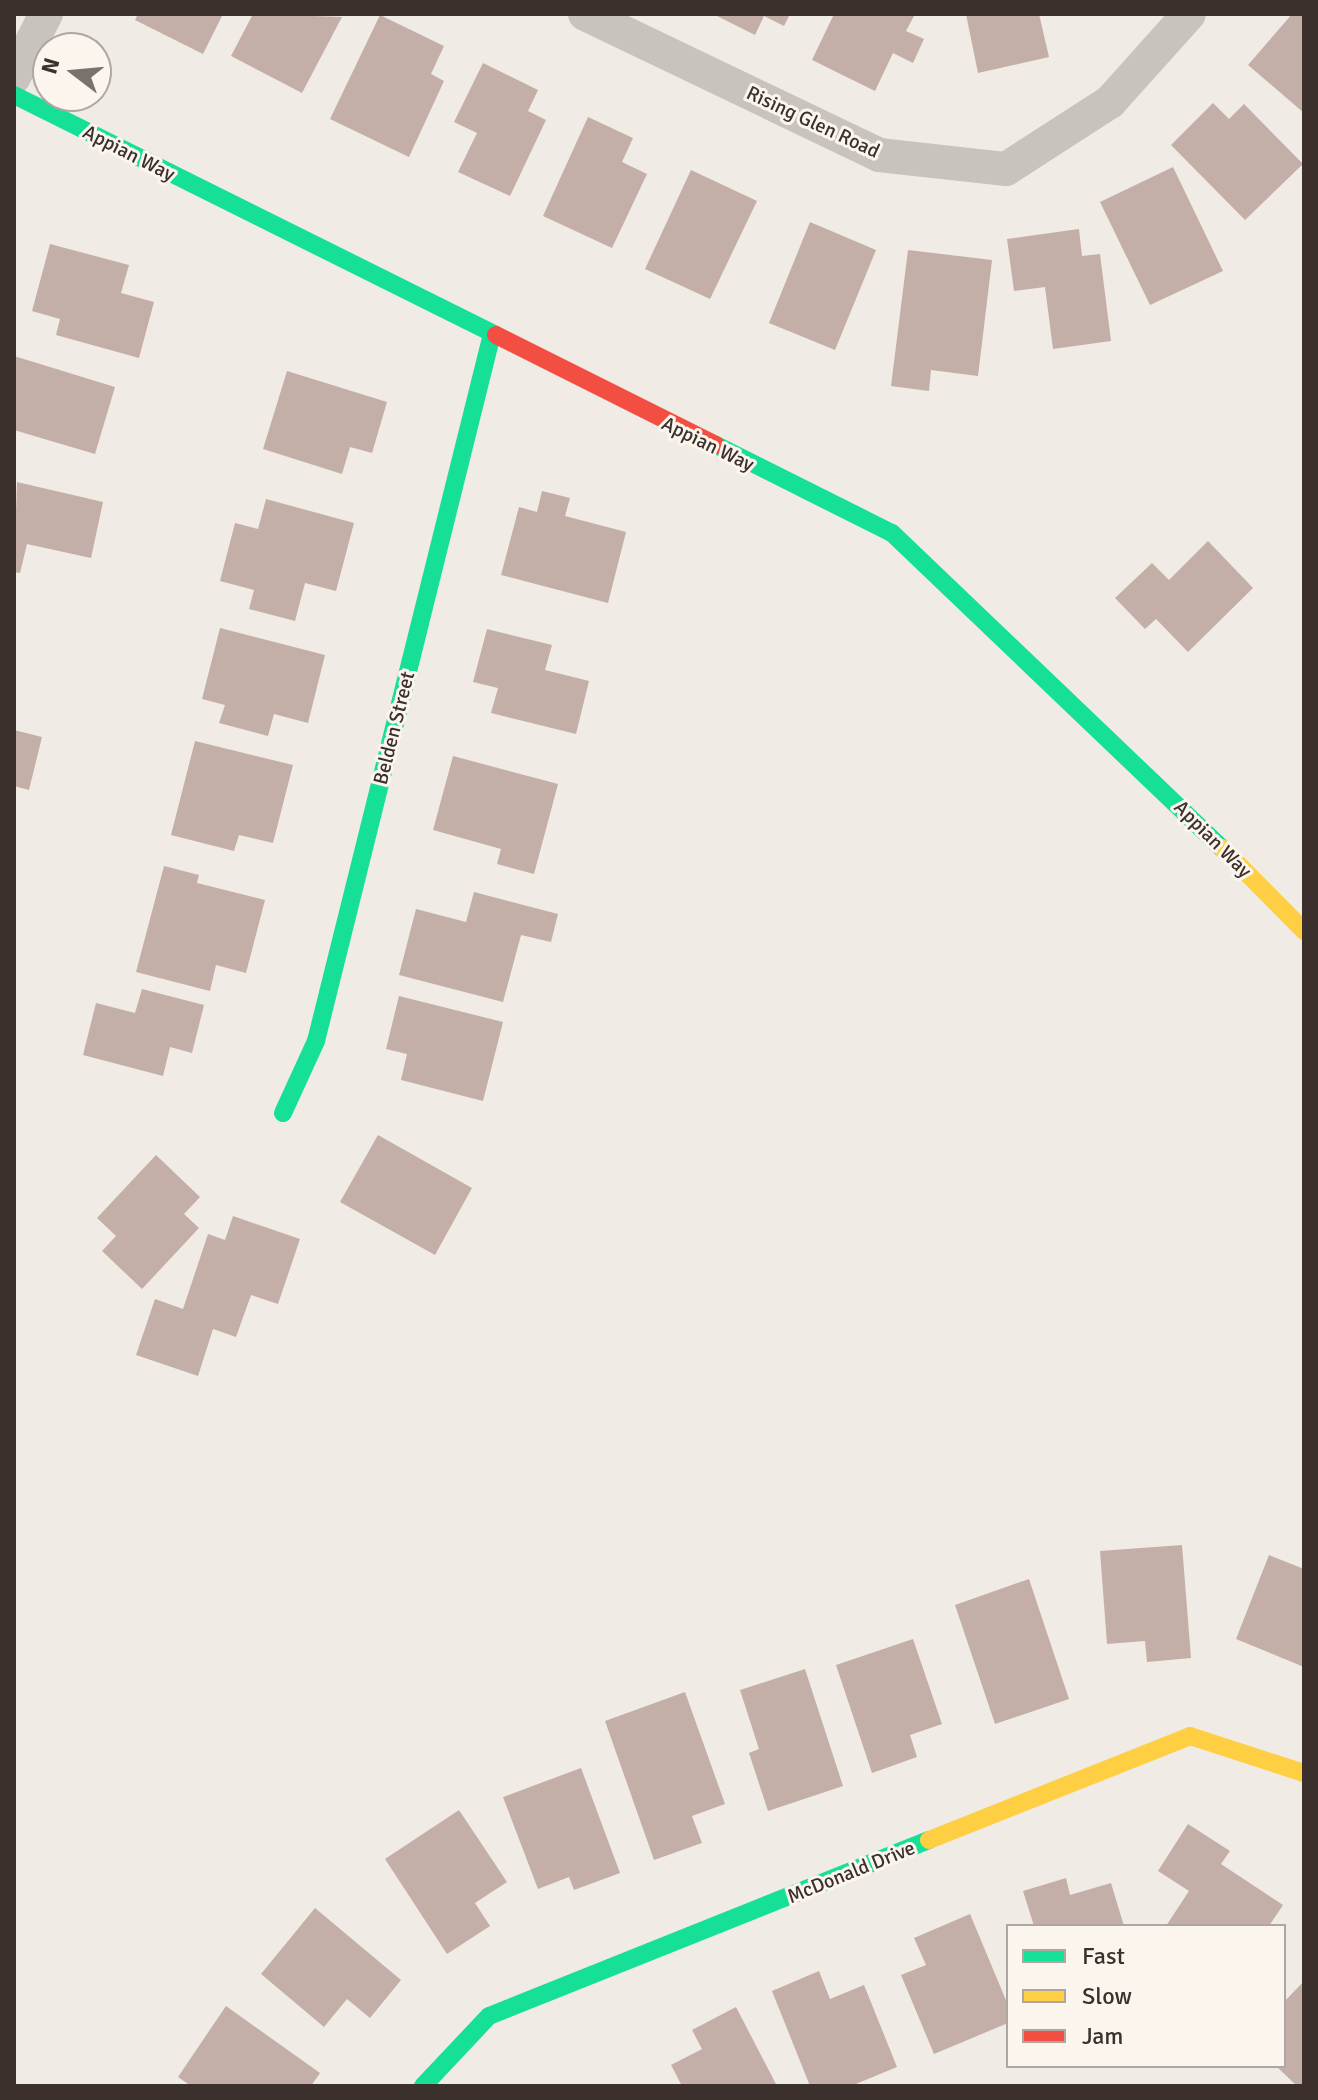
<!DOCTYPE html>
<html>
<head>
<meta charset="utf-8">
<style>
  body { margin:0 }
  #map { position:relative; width:1318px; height:2100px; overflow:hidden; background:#f0ebe5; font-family:Signika,sans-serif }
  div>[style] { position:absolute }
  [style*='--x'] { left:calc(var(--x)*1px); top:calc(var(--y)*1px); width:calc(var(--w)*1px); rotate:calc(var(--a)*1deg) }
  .building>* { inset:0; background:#c3afa7 }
  .street>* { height:34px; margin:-17px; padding:0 17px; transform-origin:17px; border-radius:17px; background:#c9c3be }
  .fast>* { height:18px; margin:-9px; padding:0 9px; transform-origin:9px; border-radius:9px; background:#16e098 }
  .slow>* { height:18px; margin:-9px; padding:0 9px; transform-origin:9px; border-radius:9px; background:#ffcf43 }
  .jam>* { height:18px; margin:-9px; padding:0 9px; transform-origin:9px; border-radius:9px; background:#f24e42 }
  span { translate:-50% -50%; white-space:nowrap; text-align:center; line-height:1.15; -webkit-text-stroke:6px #fbf5ee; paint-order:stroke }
  .street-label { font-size:20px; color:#3b302b }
  .frame { position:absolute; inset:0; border:16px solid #3b302b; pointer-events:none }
  .legend { position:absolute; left:1006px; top:1924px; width:280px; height:144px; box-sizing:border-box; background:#fbf5ee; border:2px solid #aea6a0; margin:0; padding:10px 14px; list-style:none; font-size:24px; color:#3b302b }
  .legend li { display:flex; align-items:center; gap:16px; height:40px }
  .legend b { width:40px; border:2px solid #aea6a0 }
  .north { position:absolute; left:32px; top:32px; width:80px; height:80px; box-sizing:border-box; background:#fbf5ee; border:2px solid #aea6a0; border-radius:50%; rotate:286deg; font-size:22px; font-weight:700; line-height:32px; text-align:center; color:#3b302b }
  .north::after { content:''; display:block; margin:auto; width:28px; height:36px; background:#7a716c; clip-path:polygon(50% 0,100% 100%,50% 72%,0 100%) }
</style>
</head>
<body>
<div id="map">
  <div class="building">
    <i style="clip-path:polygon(138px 14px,223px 14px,203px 54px,135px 20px)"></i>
    <i style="clip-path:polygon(253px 14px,342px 17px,302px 93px,231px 56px)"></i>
    <i style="clip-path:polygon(713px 14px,790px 14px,784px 26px,764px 16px,755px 35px)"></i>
    <i style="clip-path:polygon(834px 14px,915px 14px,906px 31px,924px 39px,913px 63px,893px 53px,875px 91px,812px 60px)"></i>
    <i style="clip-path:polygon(966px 14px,1039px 14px,1049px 57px,978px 73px)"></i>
    <i style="clip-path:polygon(1292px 14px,1304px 15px,1304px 113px,1248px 65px)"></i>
    <i style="clip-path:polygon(380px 15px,444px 46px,431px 74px,444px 81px,409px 157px,330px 119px)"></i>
    <i style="clip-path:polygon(483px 63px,538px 90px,528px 111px,546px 120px,510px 196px,458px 172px,477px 133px,454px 122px)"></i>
    <i style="clip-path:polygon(1213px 103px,1229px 119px,1244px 104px,1303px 164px,1245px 220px,1171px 145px)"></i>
    <i style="clip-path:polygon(588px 117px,633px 138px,622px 162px,647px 174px,612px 248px,543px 216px)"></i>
    <i style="clip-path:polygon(1173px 167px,1223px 271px,1150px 305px,1100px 202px)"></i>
    <i style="clip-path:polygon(691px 170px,757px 201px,710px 299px,645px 269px)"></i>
    <i style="clip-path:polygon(810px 222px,876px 250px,835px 350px,769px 323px)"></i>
    <i style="clip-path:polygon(1079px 229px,1082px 256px,1100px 254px,1111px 341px,1053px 349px,1045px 287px,1014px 291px,1007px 239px)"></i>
    <i style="clip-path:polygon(50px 244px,129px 265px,121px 293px,154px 302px,139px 358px,56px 335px,60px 319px,32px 311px)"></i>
    <i style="clip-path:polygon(908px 250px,992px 260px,978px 376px,931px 370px,929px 391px,891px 386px)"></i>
    <i style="clip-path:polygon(14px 356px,115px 387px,95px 454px,14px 430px)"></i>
    <i style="clip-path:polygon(287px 371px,387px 402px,372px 453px,350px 447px,342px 474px,263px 449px)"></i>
    <i style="clip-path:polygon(17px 482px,103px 502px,91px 558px,27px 544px,20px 573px,14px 572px)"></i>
    <i style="clip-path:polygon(542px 491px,570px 498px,565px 516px,626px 532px,608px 603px,501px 575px,519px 507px,537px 512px)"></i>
    <i style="clip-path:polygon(266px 499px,354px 523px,336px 591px,305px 583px,295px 621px,249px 609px,254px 590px,220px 581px,235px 523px,258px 529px)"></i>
    <i style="clip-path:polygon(1208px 541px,1253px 588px,1188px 652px,1156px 619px,1145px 629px,1115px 598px,1152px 563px,1169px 580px)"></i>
    <i style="clip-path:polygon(220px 628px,325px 655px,308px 723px,274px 714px,268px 736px,219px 723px,225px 705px,202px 699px)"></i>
    <i style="clip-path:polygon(487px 629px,552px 645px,545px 670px,589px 681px,576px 734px,491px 713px,498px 688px,473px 682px)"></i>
    <i style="clip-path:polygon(14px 730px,42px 737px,29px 790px,14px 786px)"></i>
    <i style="clip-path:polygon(195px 741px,293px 765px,273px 843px,239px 835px,234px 851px,171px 835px)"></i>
    <i style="clip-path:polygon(453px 756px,558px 784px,534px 874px,497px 864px,501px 849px,433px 830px)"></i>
    <i style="clip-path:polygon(164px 866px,199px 875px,197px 883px,265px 900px,246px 973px,216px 965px,210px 991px,136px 972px)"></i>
    <i style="clip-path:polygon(474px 892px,558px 914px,551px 942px,521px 935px,503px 1002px,399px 975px,416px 909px,466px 922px)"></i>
    <i style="clip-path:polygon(142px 989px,204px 1005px,192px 1053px,170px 1047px,163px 1076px,83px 1055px,96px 1003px,135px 1013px)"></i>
    <i style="clip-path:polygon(399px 996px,503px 1022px,483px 1101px,401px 1080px,407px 1054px,386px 1049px)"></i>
    <i style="clip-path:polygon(378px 1135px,472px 1188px,435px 1255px,340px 1202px)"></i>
    <i style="clip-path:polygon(156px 1155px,200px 1197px,184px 1214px,199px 1228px,142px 1289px,102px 1251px,116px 1236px,97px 1218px)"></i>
    <i style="clip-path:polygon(233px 1216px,300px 1239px,278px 1304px,251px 1295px,236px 1337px,213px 1329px,198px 1376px,136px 1355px,155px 1299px,183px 1309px,208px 1234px,225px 1240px)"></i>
    <i style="clip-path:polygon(1182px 1545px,1191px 1658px,1147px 1662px,1145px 1641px,1107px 1644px,1100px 1551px)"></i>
    <i style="clip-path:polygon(1269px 1555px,1304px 1569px,1304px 1667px,1236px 1639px)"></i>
    <i style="clip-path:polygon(1029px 1579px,1069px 1699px,995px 1724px,955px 1605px)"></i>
    <i style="clip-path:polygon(913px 1639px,942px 1724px,910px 1735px,917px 1757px,872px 1773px,836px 1665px)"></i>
    <i style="clip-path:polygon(805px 1669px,843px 1786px,768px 1811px,749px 1753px,759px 1749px,740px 1690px)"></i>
    <i style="clip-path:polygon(685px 1692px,725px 1804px,692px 1816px,702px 1843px,654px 1860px,605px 1721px)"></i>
    <i style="clip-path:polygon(581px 1768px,620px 1873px,574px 1890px,569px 1877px,538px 1889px,503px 1797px)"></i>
    <i style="clip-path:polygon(459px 1810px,507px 1882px,475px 1903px,490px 1926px,447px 1954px,385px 1859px)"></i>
    <i style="clip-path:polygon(1188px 1824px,1230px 1851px,1221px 1864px,1283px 1905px,1269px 1926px,1166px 1926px,1189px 1891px,1158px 1871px)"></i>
    <i style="clip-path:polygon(1066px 1878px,1070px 1895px,1111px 1883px,1124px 1926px,1034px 1926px,1023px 1891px)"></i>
    <i style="clip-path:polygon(315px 1908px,401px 1980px,370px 2018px,347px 1999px,324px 2027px,261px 1974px)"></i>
    <i style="clip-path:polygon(970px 1914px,1008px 2005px,1008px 2023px,934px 2054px,901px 1975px,926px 1965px,914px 1938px)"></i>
    <i style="clip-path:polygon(819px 1971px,830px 1999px,864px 1985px,897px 2067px,851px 2086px,810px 2086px,772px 1991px)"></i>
    <i style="clip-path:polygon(1304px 1981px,1304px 2086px,1297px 2086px,1276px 2066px,1284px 2066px,1284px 2002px)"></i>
    <i style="clip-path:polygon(226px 2006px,320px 2073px,311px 2086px,191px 2086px,178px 2077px)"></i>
    <i style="clip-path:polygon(736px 2007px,777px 2086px,682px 2086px,671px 2065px,702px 2049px,692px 2030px)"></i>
  </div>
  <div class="street">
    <i style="--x:585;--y:14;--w:326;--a:25.6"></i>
    <i style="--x:879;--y:155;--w:128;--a:6.3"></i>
    <i style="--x:1006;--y:169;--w:124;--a:-32.8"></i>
    <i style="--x:1110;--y:102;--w:118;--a:-48.1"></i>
    <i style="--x:14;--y:77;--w:71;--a:-63.1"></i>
  </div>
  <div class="fast">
    <i style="--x:14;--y:95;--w:538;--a:26.47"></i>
    <i style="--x:716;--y:445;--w:197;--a:26.6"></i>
    <i style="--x:892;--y:533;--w:456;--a:43.7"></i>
    <i style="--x:283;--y:1113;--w:79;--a:-65.4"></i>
    <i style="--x:316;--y:1041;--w:724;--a:-76.02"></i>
    <i style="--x:423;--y:2086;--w:96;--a:-46.7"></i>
    <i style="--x:489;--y:2016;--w:474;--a:-21.8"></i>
  </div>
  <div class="slow">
    <i style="--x:1222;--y:848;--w:117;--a:45.3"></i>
    <i style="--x:929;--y:1840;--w:281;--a:-21.7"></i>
    <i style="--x:1190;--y:1736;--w:120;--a:18"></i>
  </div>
  <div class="jam">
    <i style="--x:496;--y:335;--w:246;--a:26.6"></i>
  </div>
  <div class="street-label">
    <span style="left:813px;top:122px;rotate:25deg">Rising Glen Road</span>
    <span style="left:129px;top:153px;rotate:27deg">Appian Way</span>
    <span style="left:708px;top:444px;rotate:26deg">Appian Way</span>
    <span style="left:394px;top:728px;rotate:-76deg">Belden Street</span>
    <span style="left:1213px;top:839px;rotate:45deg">Appian Way</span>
    <span style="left:851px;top:1872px;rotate:-22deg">McDonald Drive</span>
  </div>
  <div class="frame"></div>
  <ul class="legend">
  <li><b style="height:10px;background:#16e098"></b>Fast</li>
  <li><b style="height:10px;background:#ffcf43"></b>Slow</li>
  <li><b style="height:10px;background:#f24e42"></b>Jam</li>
  </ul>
  <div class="north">N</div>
</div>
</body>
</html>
